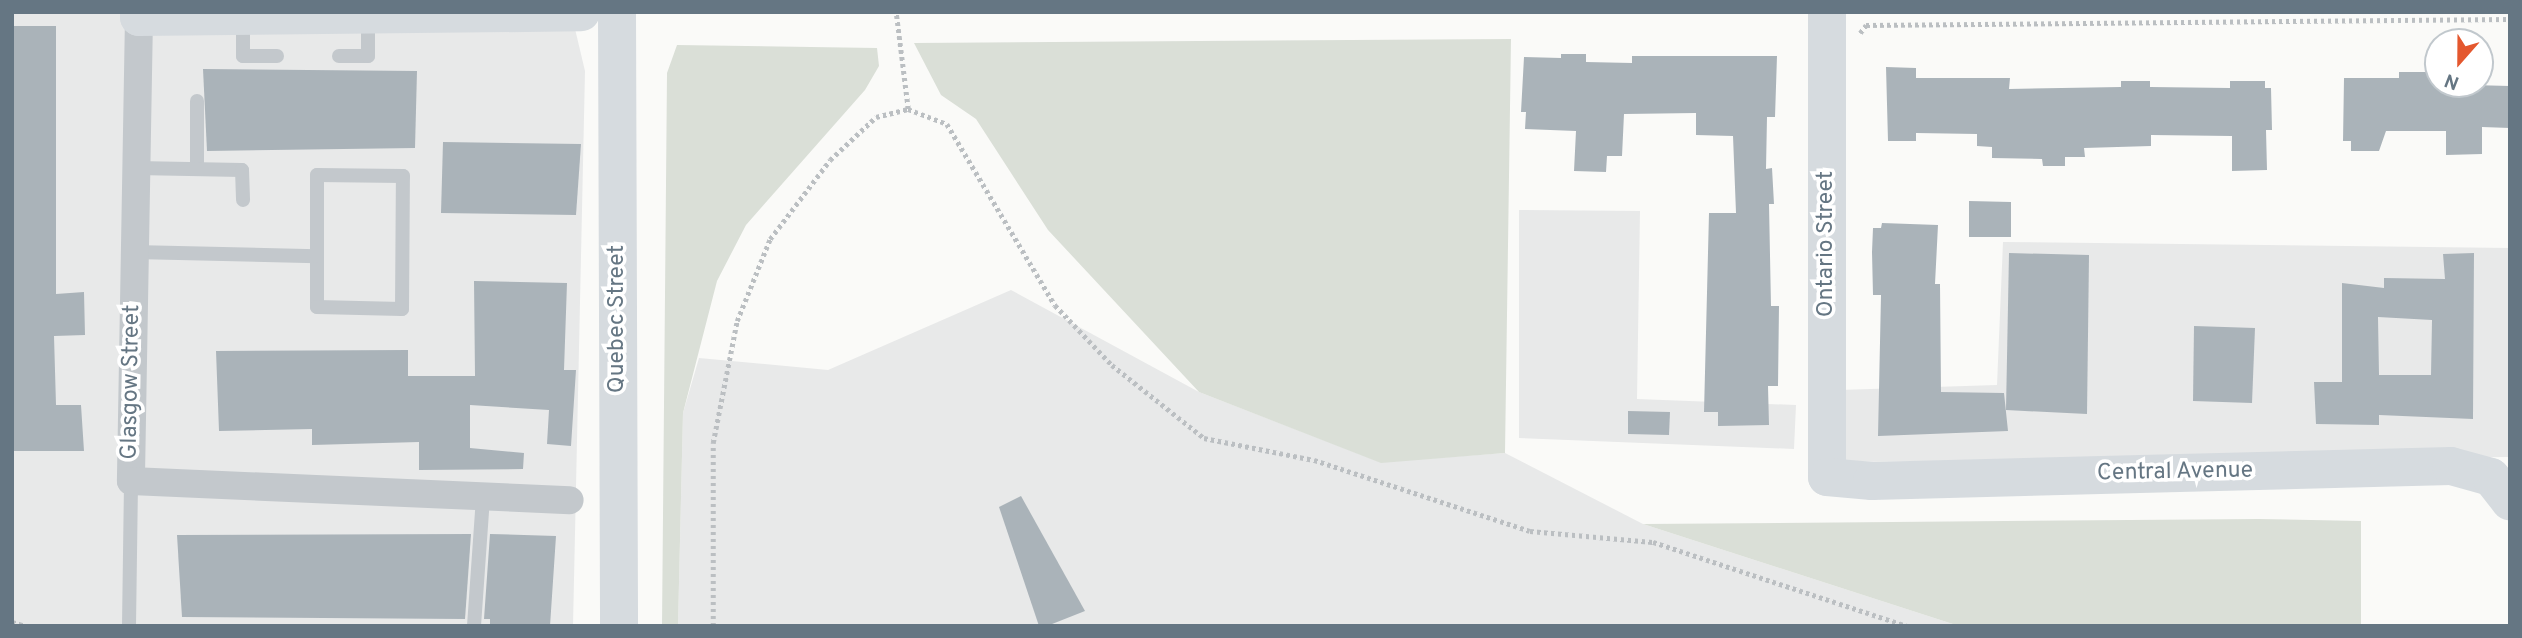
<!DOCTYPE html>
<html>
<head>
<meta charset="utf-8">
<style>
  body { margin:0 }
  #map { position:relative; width:2522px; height:638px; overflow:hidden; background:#fafaf8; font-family:Overpass,sans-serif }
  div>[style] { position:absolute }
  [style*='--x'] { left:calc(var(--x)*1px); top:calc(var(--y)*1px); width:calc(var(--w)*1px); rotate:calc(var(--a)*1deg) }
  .built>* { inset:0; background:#e8e9e9 }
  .green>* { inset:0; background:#dadfd7 }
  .building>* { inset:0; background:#aab3b9 }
  .path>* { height:4.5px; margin-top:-2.25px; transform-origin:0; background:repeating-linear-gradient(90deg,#bbbfc2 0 3.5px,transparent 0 7px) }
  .lane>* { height:14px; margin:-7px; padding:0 7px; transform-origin:7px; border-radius:7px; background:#c3c8cc }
  .street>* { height:28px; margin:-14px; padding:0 14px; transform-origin:14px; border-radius:14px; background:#c3c8cc }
  .secondary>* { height:38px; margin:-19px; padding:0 19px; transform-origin:19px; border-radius:19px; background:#d6dbdf }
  span { translate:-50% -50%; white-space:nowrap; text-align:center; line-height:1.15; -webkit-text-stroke:7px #fff; paint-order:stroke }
  .street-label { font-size:23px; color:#657683 }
  .frame { position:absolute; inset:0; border:14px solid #657683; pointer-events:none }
  .north { position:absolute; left:2424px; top:28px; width:70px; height:70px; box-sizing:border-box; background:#fff; border:2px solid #c1c8cd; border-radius:50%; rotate:201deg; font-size:19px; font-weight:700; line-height:28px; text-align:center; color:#657683 }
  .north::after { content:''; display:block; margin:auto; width:24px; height:32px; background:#e4572e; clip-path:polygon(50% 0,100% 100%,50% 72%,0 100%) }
</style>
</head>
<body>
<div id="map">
  <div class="built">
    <i style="clip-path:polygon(12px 12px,571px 12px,585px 71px,573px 626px,12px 626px)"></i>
    <i style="clip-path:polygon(1519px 210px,1640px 211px,1637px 399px,1796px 405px,1794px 449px,1519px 438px)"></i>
    <i style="clip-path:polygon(2003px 242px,2510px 248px,2510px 457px,1846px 462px,1839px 390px,1997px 385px)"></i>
    <i style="clip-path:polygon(1011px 290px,1199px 392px,1380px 462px,1505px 453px,1643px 524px,1959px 626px,678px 626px,683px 413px,699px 358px,828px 370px)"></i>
  </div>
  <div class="green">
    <i style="clip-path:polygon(1511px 39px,1505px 453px,1381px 463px,1199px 392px,1048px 230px,976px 119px,941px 95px,914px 43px)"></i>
    <i style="clip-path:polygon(677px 45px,877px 48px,879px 66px,865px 90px,746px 225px,717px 281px,683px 413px,678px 626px,662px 626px,667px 73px)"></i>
    <i style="clip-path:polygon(2259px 519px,2361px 521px,2361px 626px,1959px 626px,1643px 524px)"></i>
  </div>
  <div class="building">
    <i style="clip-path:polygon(12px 26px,56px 26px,56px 294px,84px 292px,85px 335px,54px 336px,56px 405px,81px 405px,84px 451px,12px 451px)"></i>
    <i style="clip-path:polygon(1561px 54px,1586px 54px,1586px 62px,1632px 63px,1632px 56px,1777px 56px,1775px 117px,1767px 117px,1766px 169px,1772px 168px,1774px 204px,1769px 204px,1771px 306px,1779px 306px,1778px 386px,1768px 386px,1769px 425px,1718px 426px,1718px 412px,1704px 412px,1709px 213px,1736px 213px,1733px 136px,1696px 135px,1696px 113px,1624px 114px,1622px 156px,1607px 156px,1606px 172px,1574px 171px,1576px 131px,1525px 129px,1526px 112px,1521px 112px,1524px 57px,1561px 58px)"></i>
    <i style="clip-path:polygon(1886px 67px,1916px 68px,1916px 78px,2010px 78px,2009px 89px,2121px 87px,2121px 81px,2150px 81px,2150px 87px,2230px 88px,2230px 81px,2265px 81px,2265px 88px,2271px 88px,2272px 130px,2266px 130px,2267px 170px,2232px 171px,2232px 136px,2151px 135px,2151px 146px,2084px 148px,2085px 157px,2065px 157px,2065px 166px,2043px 166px,2042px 159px,1992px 158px,1992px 147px,1977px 146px,1977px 134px,1916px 133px,1916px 141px,1888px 141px)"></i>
    <i style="clip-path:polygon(203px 69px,417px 71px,415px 148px,207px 151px)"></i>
    <i style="clip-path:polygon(2399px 72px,2430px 72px,2433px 84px,2510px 86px,2510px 128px,2482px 127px,2482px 154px,2446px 155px,2446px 131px,2386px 131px,2379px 151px,2351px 151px,2351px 141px,2343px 141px,2344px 78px,2399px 78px)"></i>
    <i style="clip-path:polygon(443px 142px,581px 144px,576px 215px,441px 213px)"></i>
    <i style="clip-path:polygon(1969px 201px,2011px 202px,2011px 237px,1969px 237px)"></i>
    <i style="clip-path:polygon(1882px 223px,1938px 225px,1935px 284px,1940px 284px,1941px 392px,2004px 393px,2008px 431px,1878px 436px,1881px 295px,1873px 295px,1872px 252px,1873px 228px,1881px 228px)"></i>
    <i style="clip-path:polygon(2009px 253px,2089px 255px,2087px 414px,2006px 410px)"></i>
    <i style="clip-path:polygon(evenodd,2474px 253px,2473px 419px,2379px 415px,2379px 425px,2316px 424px,2314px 382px,2342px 382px,2342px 283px,2384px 288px,2384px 278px,2445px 279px,2443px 254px,2474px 253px,2378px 317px,2432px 320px,2431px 375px,2379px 375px,2378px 317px)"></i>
    <i style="clip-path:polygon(474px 281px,567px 283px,564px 370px,576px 370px,571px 446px,547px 444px,549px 410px,470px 405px,470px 448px,524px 453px,523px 469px,419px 470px,419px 442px,312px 445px,312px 429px,219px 431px,216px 351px,408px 350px,408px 376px,475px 376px)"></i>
    <i style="clip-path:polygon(2194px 326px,2255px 328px,2252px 403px,2193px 401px)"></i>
    <i style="clip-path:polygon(1628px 411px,1670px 412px,1669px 435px,1628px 434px)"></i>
    <i style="clip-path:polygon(1021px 496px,1085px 611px,1047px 626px,1039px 626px,999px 507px)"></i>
    <i style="clip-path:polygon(471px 534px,465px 619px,182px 617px,177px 535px)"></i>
    <i style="clip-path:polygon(490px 534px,556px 536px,550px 626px,490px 626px,490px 619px,484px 619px)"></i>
  </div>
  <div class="path">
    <i style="--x:1860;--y:33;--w:10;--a:-53"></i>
    <i style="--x:1866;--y:25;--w:644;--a:-0.53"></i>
    <i style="--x:908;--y:109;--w:42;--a:21"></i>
    <i style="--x:947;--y:124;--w:211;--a:59.2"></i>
    <i style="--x:1055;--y:305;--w:83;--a:46.5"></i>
    <i style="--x:1112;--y:365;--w:117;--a:38.4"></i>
    <i style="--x:1204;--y:438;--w:112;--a:11.3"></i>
    <i style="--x:1314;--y:460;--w:227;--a:18.2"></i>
    <i style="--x:1530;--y:531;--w:123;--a:5.1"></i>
    <i style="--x:1653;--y:542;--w:268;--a:18.3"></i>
    <i style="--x:12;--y:622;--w:15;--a:16"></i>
    <i style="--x:713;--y:626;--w:183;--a:-90"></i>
    <i style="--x:713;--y:443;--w:124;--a:-78.9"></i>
    <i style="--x:737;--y:321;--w:88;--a:-68.1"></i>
    <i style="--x:770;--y:239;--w:99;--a:-52.8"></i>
    <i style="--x:830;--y:160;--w:63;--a:-43.1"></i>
    <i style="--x:876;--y:117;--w:33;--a:-14"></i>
    <i style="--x:908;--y:109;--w:98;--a:-97.1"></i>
  </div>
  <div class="lane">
    <i style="--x:243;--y:18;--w:38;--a:90"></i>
    <i style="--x:243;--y:56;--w:34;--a:0"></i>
    <i style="--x:339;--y:56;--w:29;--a:0"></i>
    <i style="--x:368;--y:56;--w:40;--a:-90"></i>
    <i style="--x:197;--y:101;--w:68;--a:90"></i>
    <i style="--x:136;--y:168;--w:106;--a:1.1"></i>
    <i style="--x:242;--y:170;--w:30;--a:88"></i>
    <i style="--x:134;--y:252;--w:183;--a:1.3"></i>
    <i style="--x:317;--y:256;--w:51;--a:90"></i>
    <i style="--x:317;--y:307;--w:85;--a:1.3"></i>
    <i style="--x:402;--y:309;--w:133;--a:-89.6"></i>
    <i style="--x:403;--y:176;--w:86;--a:-179.3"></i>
    <i style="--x:317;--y:175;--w:81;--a:90"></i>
    <i style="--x:129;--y:626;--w:145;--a:-89.2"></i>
    <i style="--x:474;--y:626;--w:129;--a:-86"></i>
  </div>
  <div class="street">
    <i style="--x:139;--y:17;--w:464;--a:91"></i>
    <i style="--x:131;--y:481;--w:439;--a:2.5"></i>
  </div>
  <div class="secondary">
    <i style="--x:139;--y:12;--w:5;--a:90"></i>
    <i style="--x:139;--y:17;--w:442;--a:-0.6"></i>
    <i style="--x:617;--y:12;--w:614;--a:89.81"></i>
    <i style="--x:1827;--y:12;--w:465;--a:90"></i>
    <i style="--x:1827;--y:477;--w:45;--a:5.1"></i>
    <i style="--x:1872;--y:481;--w:579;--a:-1.48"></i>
    <i style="--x:2451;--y:466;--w:41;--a:15.4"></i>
    <i style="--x:2491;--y:477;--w:31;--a:52"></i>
  </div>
  <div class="street-label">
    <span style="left:1827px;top:244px;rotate:-90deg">Ontario Street</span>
    <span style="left:618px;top:319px;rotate:-90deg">Quebec Street</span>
    <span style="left:132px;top:382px;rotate:-89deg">Glasgow Street</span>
    <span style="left:2175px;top:473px;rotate:-1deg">Central Avenue</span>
  </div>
  <div class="frame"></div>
  <div class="north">N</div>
</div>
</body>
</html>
